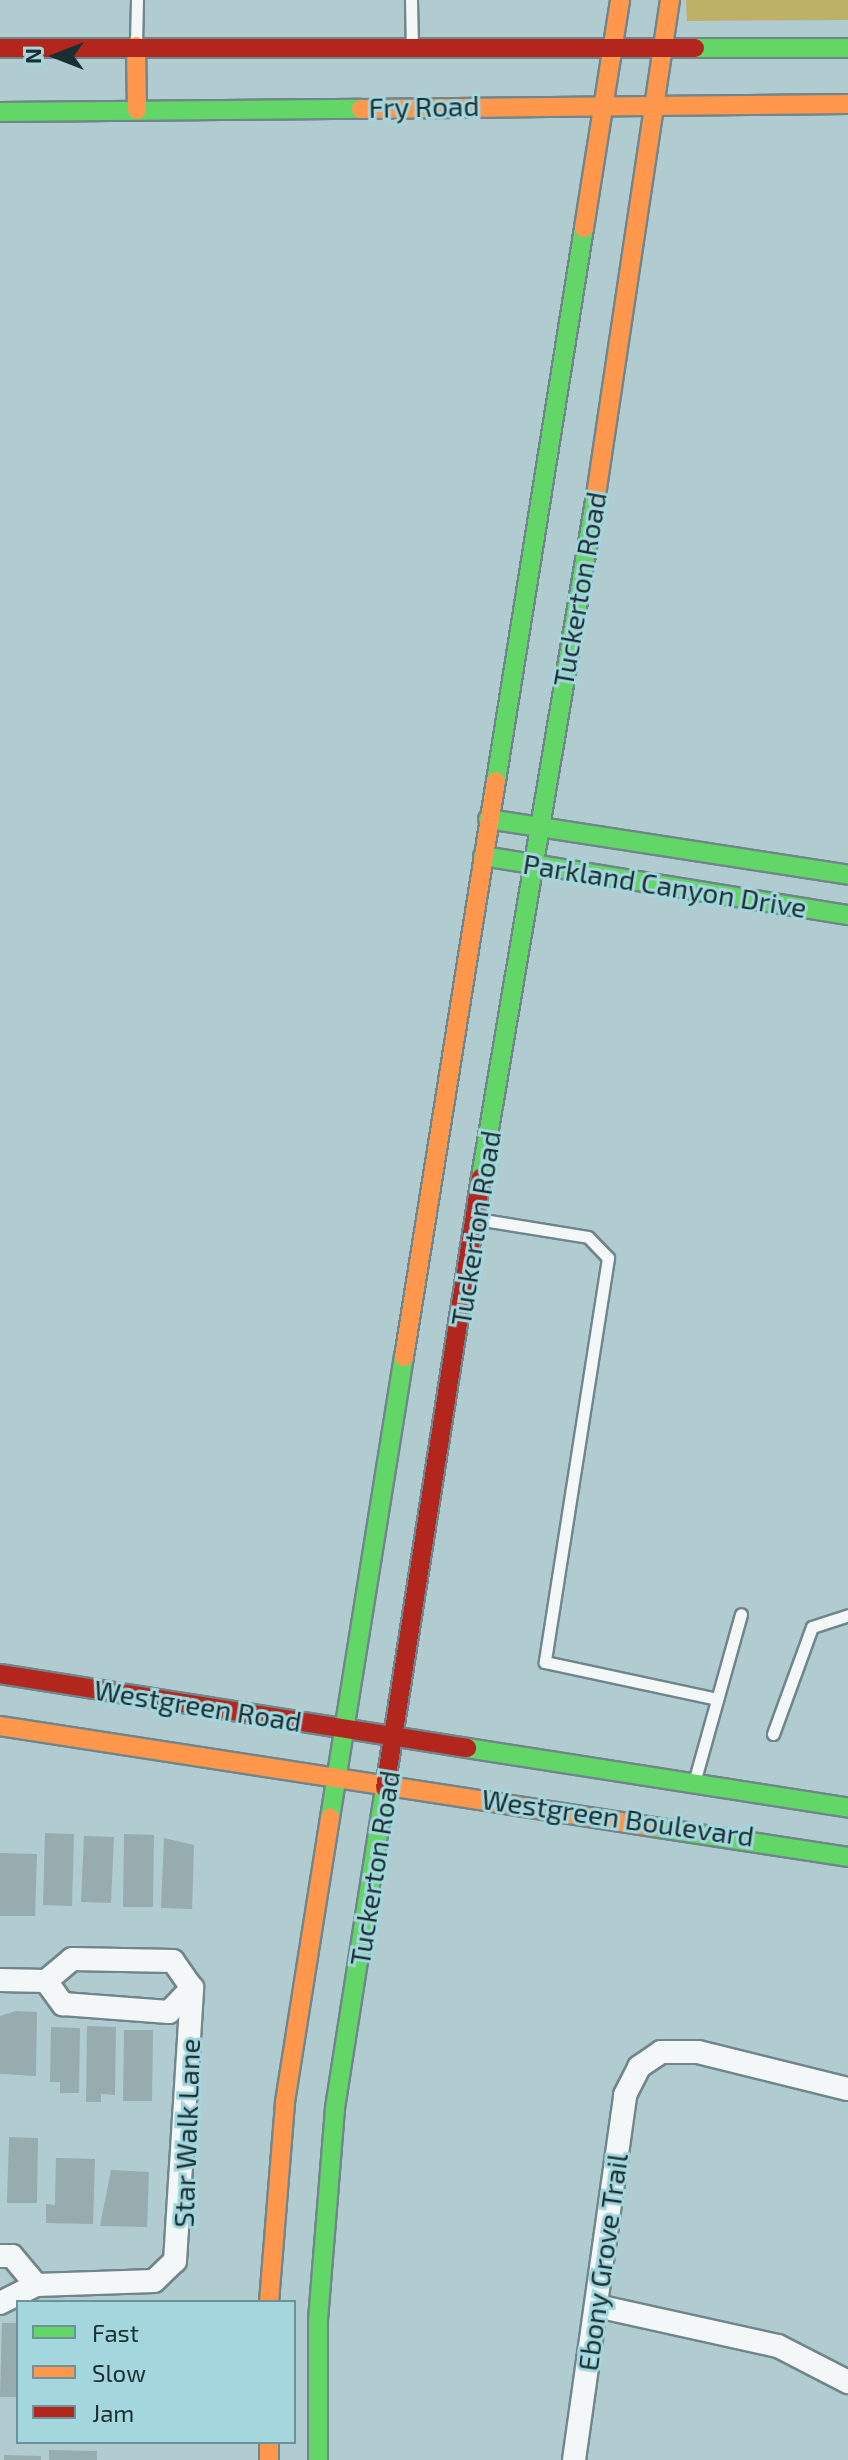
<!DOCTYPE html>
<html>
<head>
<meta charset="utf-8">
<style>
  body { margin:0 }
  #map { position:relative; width:848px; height:2460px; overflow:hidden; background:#b0ccd0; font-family:"Exo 2",sans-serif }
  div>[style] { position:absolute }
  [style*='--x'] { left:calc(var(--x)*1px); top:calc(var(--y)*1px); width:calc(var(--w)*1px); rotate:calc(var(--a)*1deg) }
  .green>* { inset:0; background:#bdb168 }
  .building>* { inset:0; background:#96acaf }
  .roads { filter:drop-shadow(2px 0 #70868a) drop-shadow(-2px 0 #70868a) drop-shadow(0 2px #70868a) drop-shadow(0 -2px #70868a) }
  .lane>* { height:11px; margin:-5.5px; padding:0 5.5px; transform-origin:5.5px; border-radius:5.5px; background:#f3f7f8 }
  .street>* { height:22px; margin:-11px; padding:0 11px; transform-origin:11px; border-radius:11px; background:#f3f7f8 }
  .fast>* { height:18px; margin:-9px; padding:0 9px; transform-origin:9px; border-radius:9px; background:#63d668 }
  .slow>* { height:18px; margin:-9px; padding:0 9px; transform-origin:9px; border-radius:9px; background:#ff974d }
  .jam>* { height:18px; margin:-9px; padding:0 9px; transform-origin:9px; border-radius:9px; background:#b3261e }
  span { translate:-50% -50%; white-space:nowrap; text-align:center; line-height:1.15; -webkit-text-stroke:6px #a3d6dd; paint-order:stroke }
  .street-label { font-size:28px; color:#1a2f32 }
  .legend { position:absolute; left:16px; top:2300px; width:280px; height:144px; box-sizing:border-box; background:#a3d6dd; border:2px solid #6c9399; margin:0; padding:10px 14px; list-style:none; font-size:24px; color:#1a2f32 }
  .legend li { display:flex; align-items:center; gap:16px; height:40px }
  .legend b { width:40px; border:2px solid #6c9399 }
  .north { position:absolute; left:16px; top:16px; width:80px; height:80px; -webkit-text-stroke:6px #a3d6dd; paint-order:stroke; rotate:270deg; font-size:22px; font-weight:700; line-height:32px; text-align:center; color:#1a2f32 }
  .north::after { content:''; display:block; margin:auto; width:28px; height:36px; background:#1a2f32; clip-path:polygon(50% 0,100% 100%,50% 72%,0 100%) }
</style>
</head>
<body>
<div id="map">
  <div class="green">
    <i style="clip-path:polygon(686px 0,848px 0,848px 20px,687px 21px)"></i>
  </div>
  <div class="building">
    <i style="clip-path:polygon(45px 1833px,74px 1834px,72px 1906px,43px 1905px)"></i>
    <i style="clip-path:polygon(124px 1834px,154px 1835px,153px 1907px,123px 1907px)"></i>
    <i style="clip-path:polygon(84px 1836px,114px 1837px,111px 1903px,81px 1902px)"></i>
    <i style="clip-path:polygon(164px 1838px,194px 1845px,192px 1909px,161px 1908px)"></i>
    <i style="clip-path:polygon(0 1853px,37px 1854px,35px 1916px,0 1916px)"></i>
    <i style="clip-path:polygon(16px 2011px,37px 2012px,36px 2076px,0 2074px,0 2016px)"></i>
    <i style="clip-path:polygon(87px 2026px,116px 2027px,115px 2095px,101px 2094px,101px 2102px,86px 2102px)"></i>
    <i style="clip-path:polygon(51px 2027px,80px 2028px,79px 2093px,60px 2093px,60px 2082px,50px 2082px)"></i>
    <i style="clip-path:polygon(124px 2030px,153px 2030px,152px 2101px,123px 2101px)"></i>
    <i style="clip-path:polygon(9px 2137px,38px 2138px,37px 2203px,7px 2203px)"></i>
    <i style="clip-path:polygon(56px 2158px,95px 2159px,93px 2224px,46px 2223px,46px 2204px,55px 2205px)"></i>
    <i style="clip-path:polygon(111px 2170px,149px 2172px,147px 2227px,100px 2226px)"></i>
    <i style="clip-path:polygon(2px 2323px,18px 2323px,16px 2397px,0 2397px)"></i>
    <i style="clip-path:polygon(49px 2450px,97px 2451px,97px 2460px,49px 2460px)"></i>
    <i style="clip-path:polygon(4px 2455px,41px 2456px,41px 2460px,4px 2460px)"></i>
  </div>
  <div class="roads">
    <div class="lane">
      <i style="--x:411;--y:0;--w:47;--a:88.8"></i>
      <i style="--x:136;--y:42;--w:42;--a:-88.6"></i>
      <i style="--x:477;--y:1219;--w:112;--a:9.2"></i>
      <i style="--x:588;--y:1237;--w:29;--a:46"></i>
      <i style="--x:608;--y:1258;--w:409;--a:98.9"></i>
      <i style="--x:545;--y:1662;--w:176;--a:12.1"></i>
      <i style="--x:773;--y:1734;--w:114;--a:-70"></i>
      <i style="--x:812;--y:1627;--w:38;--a:-18"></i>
      <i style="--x:695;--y:1779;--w:171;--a:-74.4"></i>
    </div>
    <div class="street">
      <i style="--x:0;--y:1980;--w:46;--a:1.2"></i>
      <i style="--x:46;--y:1981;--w:34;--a:-40"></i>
      <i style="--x:72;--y:1959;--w:101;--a:1.1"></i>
      <i style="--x:173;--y:1961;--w:33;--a:55"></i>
      <i style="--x:46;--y:1981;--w:29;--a:54"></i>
      <i style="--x:63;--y:2004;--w:106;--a:4.3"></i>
      <i style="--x:169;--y:2012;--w:33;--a:-46"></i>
      <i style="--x:0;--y:2256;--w:12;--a:0"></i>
      <i style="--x:12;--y:2256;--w:38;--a:50"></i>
      <i style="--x:0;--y:2303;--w:40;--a:-26.6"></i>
      <i style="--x:36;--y:2285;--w:118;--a:-1.9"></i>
      <i style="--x:154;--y:2281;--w:29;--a:-44"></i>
      <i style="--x:175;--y:2261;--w:274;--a:-86.4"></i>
      <i style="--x:597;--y:2306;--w:185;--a:12.5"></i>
      <i style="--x:778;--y:2346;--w:79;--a:27.2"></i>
      <i style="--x:574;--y:2460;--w:369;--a:-82"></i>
      <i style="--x:625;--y:2095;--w:31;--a:-63"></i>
      <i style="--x:639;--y:2067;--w:27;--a:-34"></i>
      <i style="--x:661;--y:2052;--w:37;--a:0"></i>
      <i style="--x:698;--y:2052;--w:154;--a:13.9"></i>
    </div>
    <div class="fast">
      <i style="--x:695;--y:48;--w:153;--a:0"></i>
      <i style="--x:0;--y:112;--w:361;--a:-0.5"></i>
      <i style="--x:496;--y:781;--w:560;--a:-80.96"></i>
      <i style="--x:488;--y:819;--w:364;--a:8.8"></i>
      <i style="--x:483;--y:856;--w:370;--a:9.2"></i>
      <i style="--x:481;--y:1177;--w:692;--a:-80.43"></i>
      <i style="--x:467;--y:1748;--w:386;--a:8.9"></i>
      <i style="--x:330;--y:1818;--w:467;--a:-80.9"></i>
      <i style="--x:653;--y:1827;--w:197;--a:8.7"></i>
      <i style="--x:318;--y:2460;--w:140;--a:-90"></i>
      <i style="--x:318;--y:2320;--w:213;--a:-85.4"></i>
      <i style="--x:335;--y:2108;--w:324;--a:-81.1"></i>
    </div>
    <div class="slow">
      <i style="--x:136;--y:46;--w:64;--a:89.1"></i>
      <i style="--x:361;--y:109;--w:487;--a:-0.6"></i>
      <i style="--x:584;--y:228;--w:231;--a:-81"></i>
      <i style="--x:596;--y:495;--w:501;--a:-81.5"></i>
      <i style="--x:404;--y:1357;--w:583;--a:-80.93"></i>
      <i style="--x:0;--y:1726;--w:661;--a:8.79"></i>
      <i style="--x:269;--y:2302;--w:201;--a:-85.4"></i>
      <i style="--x:285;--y:2102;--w:288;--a:-81"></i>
      <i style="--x:269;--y:2442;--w:18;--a:90"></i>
    </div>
    <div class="jam">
      <i style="--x:0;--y:48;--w:695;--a:0"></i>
      <i style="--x:0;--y:1674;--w:473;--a:9"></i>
      <i style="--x:385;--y:1788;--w:618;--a:-81.07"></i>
    </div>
  </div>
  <div class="street-label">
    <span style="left:424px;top:106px;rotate:-1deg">Fry Road</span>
    <span style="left:579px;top:589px;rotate:-80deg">Tuckerton Road</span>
    <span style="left:665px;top:885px;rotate:9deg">Parkland Canyon Drive</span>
    <span style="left:475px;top:1228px;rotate:-81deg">Tuckerton Road</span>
    <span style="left:198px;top:1705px;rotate:9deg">Westgreen Road</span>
    <span style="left:618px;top:1817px;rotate:8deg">Westgreen Boulevard</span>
    <span style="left:374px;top:1868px;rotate:-81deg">Tuckerton Road</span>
    <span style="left:186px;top:2133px;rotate:-88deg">Star Walk Lane</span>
    <span style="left:602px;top:2262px;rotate:-82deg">Ebony Grove Trail</span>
  </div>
  <ul class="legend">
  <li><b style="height:10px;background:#63d668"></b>Fast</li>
  <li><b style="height:10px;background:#ff974d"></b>Slow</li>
  <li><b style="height:10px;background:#b3261e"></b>Jam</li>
  </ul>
  <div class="north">N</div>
</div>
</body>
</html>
